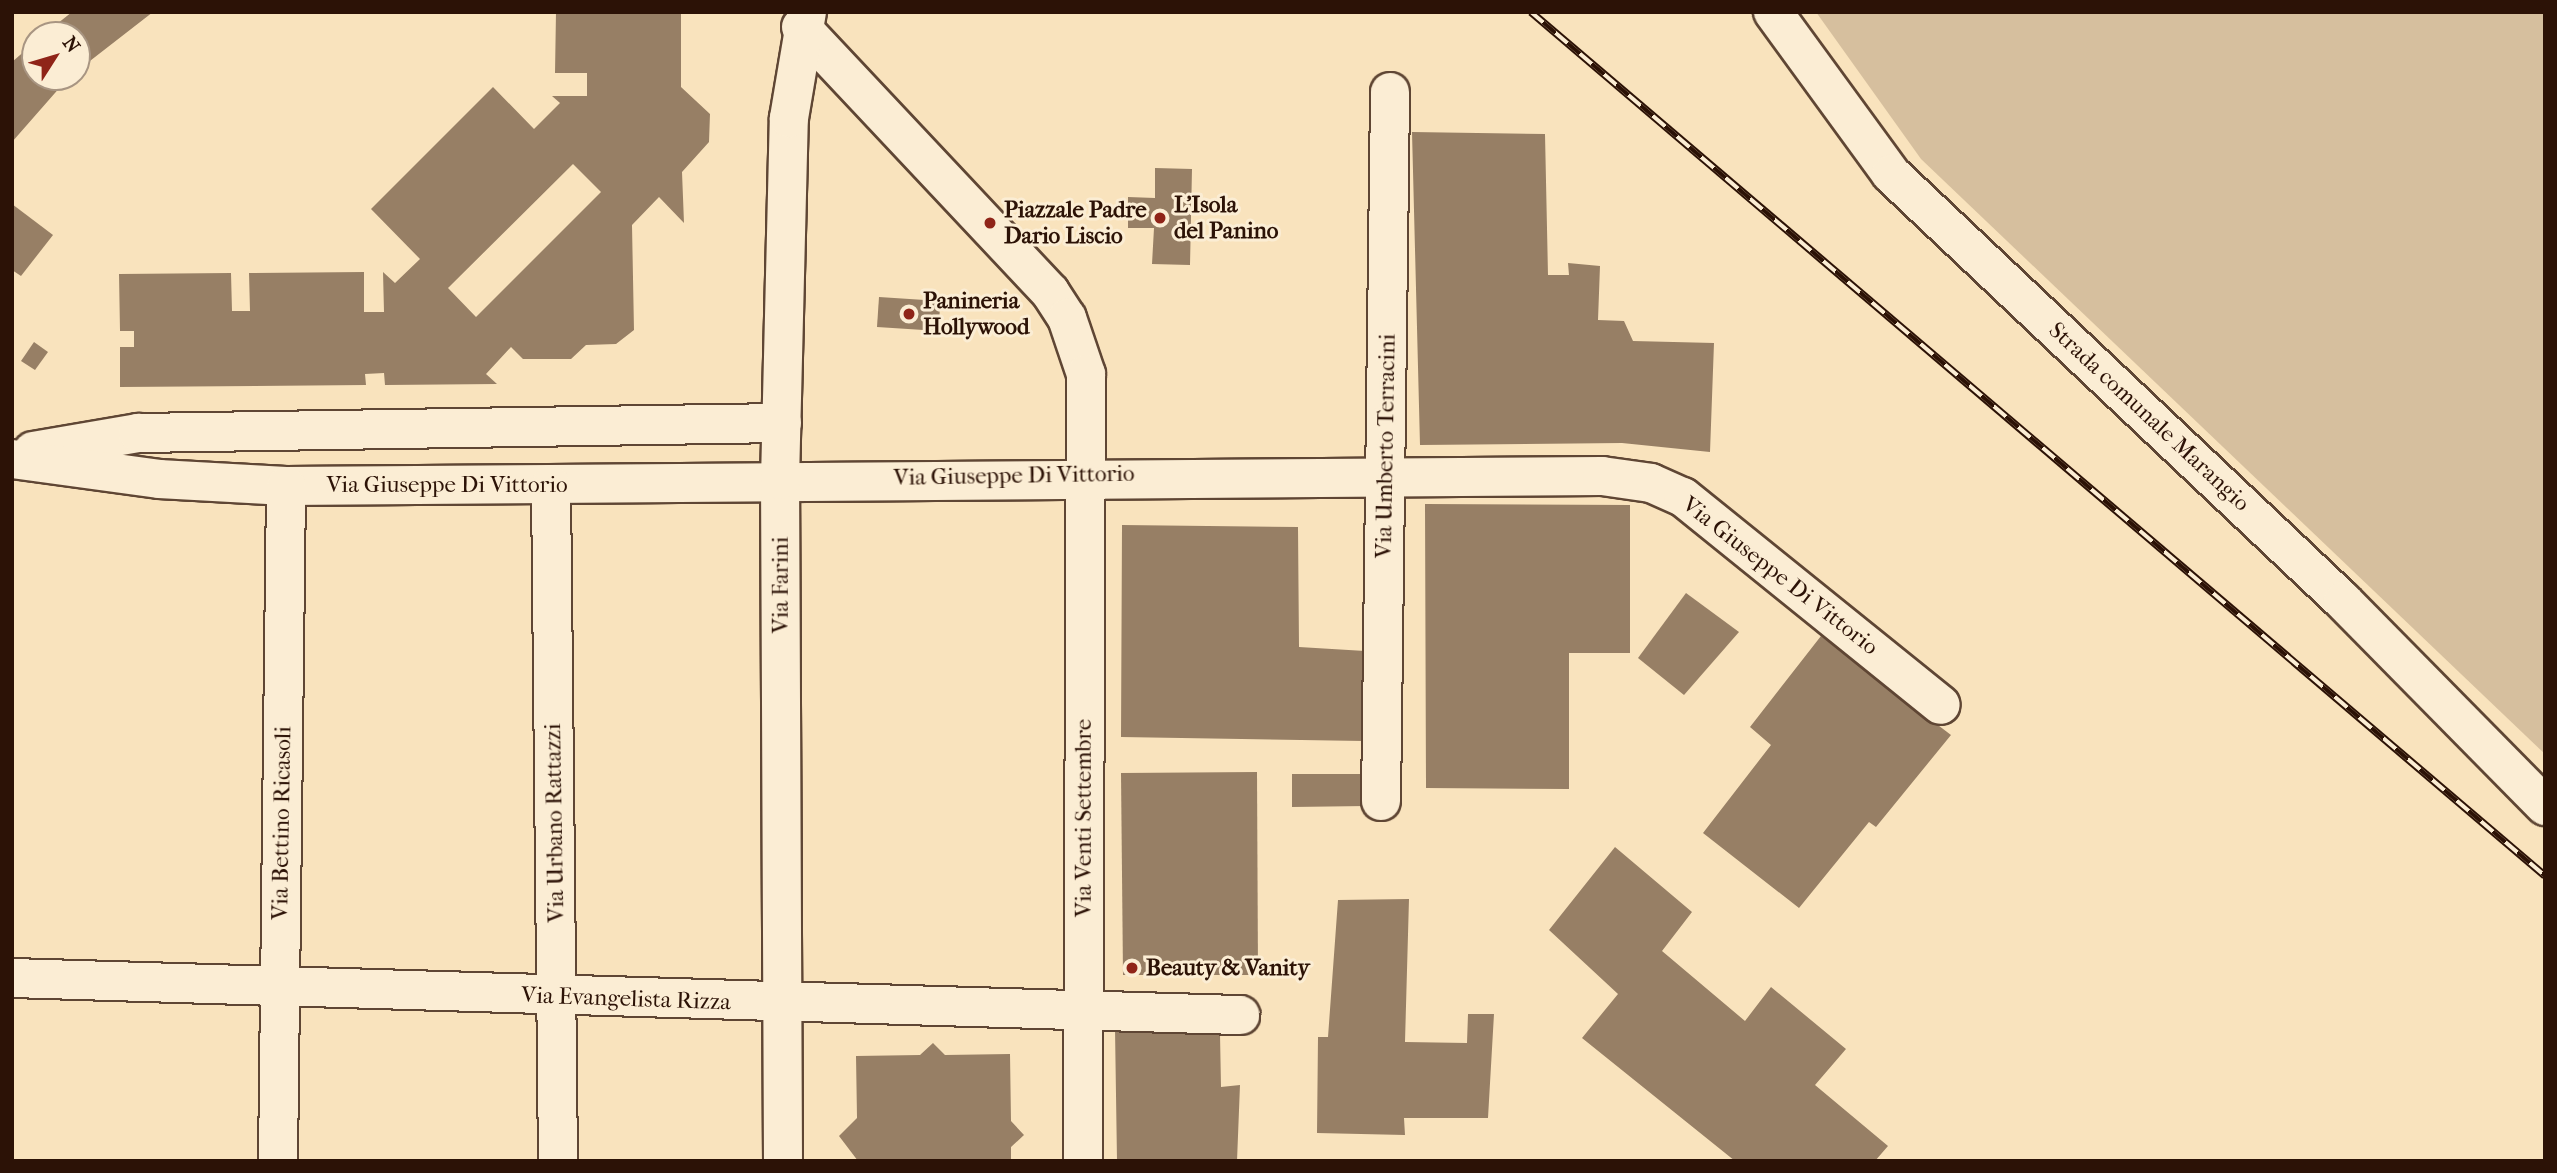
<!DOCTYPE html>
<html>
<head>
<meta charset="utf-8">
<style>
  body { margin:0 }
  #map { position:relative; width:2557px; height:1173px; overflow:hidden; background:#f9e3bd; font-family:"IM FELL French Canon",serif }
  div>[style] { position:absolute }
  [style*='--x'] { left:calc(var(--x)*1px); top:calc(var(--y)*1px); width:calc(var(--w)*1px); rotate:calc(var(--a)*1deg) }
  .green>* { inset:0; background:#d6bf9e }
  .building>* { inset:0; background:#977f65 }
  .roads { filter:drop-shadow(2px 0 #5f4634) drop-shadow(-2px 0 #5f4634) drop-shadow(0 2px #5f4634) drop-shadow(0 -2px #5f4634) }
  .minor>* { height:38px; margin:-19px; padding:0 19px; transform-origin:19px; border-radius:19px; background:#fbedd4 }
  .rail>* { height:8px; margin-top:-4px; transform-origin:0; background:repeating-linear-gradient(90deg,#fbedd4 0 16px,#2c1206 0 32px); box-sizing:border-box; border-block:2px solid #2c1206 }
  .dots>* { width:19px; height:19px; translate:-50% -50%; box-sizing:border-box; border:4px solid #fbedd4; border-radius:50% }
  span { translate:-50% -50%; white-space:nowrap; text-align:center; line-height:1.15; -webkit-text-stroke:6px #fbedd4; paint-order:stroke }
  .poi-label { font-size:23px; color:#2c1206; font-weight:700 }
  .left { translate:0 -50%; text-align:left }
  .street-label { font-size:23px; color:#2c1206 }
  .frame { position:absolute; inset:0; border:14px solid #2c1206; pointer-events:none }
  .north { position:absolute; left:21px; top:21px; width:70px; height:70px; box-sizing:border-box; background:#fbedd4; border:2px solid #a89582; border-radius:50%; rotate:53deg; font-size:19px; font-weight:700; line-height:28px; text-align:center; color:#2c1206 }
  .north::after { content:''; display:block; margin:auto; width:24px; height:32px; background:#8f2418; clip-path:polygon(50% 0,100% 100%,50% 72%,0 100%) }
</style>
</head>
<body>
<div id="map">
  <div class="green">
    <i style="clip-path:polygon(1816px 12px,2545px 12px,2545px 754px,1921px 159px)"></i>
  </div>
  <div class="building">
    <i style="clip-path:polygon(72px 12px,153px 12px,77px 71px,77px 35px,43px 35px)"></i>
    <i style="clip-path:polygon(evenodd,556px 12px,681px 12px,681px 87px,710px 114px,709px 142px,682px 172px,684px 223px,659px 197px,632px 225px,634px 330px,616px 344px,586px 345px,571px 359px,523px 359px,511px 347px,486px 374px,497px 384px,385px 385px,384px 373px,365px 374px,366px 385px,120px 387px,120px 347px,134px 347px,134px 331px,120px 331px,119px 274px,231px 273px,232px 311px,250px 311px,249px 273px,364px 272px,364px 312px,384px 312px,383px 272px,395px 283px,420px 259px,371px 209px,493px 87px,534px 129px,560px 103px,552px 96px,587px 96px,587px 73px,555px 73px,556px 12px,573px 164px,601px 192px,476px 317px,448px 288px,573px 164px)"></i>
    <i style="clip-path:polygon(35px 42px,35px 77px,69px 77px,12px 142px,12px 62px)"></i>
    <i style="clip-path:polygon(1412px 132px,1545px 134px,1548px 275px,1569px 275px,1568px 263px,1600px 266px,1598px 320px,1624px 321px,1633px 341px,1714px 343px,1710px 452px,1622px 443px,1420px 445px)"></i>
    <i style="clip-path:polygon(1155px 168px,1192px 169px,1190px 265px,1152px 264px,1154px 228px,1128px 228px,1128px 197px,1155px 198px)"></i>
    <i style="clip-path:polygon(12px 204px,53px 235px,21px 276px,12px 270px)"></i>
    <i style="clip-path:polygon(879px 297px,940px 301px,939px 331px,877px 327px)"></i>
    <i style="clip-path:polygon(34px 342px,48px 352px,35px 370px,21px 361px)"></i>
    <i style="clip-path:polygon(1425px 504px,1630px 505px,1630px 653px,1569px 653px,1569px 789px,1426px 788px)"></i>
    <i style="clip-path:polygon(1122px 525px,1298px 527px,1299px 647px,1365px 651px,1363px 741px,1121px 737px)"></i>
    <i style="clip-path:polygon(1686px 593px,1739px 632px,1684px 695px,1638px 658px)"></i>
    <i style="clip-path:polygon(1821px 636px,1951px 735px,1876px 827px,1869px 822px,1799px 908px,1703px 833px,1771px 745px,1750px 727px)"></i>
    <i style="clip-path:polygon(1257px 772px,1258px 975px,1123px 975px,1121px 773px)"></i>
    <i style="clip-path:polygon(1292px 774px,1366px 774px,1366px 806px,1292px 807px)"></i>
    <i style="clip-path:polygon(1615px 847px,1692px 912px,1662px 951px,1745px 1021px,1771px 987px,1846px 1049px,1815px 1085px,1888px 1146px,1875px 1161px,1735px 1161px,1582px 1038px,1618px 994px,1549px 930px)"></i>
    <i style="clip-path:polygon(1409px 899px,1405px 1042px,1467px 1043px,1468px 1014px,1494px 1014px,1488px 1118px,1404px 1118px,1405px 1135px,1317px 1133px,1318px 1037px,1328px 1037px,1338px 900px)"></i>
    <i style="clip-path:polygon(1115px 1029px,1220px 1034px,1221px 1087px,1240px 1085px,1237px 1161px,1117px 1161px)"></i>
    <i style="clip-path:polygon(933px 1043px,945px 1055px,1010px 1054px,1011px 1121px,1024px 1135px,1011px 1147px,1011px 1161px,858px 1161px,839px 1136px,857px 1118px,856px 1056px,920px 1055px)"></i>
  </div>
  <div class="roads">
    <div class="minor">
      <i style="--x:1773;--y:12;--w:200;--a:53.9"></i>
      <i style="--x:1891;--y:174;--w:622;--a:43.37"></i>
      <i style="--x:2343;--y:601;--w:288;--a:45.4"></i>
      <i style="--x:801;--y:27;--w:364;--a:46.8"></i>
      <i style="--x:1050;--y:292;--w:31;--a:57"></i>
      <i style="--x:1067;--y:318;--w:59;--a:71.3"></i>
      <i style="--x:1086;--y:374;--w:787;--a:90.22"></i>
      <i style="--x:33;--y:451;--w:107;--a:-9.7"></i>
      <i style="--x:138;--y:433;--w:644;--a:-0.89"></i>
      <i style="--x:12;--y:459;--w:148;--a:7.7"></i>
      <i style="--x:159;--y:479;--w:127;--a:3.2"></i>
      <i style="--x:286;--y:486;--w:1316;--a:-0.44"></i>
      <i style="--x:1602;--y:476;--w:49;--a:8.1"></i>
      <i style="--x:1651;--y:483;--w:35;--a:24"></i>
      <i style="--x:1683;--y:497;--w:331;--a:38.9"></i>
      <i style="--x:551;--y:485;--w:676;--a:89.41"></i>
      <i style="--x:1381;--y:801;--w:709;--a:-89.27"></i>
      <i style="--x:12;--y:978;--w:1229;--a:1.73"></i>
      <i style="--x:278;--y:1161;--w:675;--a:-89.32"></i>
      <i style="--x:783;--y:1161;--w:681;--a:-90.25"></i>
      <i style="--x:780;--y:480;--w:362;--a:-88.6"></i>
      <i style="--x:789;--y:118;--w:108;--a:-80.4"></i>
    </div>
  </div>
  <div class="rail">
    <i style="--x:1531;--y:12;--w:1332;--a:40.43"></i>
  </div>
  <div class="dots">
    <i style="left:1160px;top:218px;background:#8f2418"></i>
    <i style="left:990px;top:223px;background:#8f2418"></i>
    <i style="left:909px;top:314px;background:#8f2418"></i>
    <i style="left:1132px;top:968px;background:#8f2418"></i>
  </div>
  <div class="poi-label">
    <span class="left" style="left:1174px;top:218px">L'Isola<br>del Panino</span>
    <span class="left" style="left:1004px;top:223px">Piazzale Padre<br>Dario Liscio</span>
    <span class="left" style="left:923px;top:314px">Panineria<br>Hollywood</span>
    <span class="left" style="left:1146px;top:968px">Beauty &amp; Vanity</span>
  </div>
  <div class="street-label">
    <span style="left:2149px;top:417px;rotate:43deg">Strada comunale Marangio</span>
    <span style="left:1386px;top:446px;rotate:-89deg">Via Umberto Terracini</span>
    <span style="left:1014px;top:476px;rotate:-1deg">Via Giuseppe Di Vittorio</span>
    <span style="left:447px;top:485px">Via Giuseppe Di Vittorio</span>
    <span style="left:1780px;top:576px;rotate:38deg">Via Giuseppe Di Vittorio</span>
    <span style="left:781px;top:585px;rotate:-90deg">Via Farini</span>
    <span style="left:1084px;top:818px;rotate:-90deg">Via Venti Settembre</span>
    <span style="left:282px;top:823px;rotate:-89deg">Via Bettino Ricasoli</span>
    <span style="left:555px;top:823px;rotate:-91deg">Via Urbano Rattazzi</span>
    <span style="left:626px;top:999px;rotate:2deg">Via Evangelista Rizza</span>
  </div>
  <div class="frame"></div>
  <div class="north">N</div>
</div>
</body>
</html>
